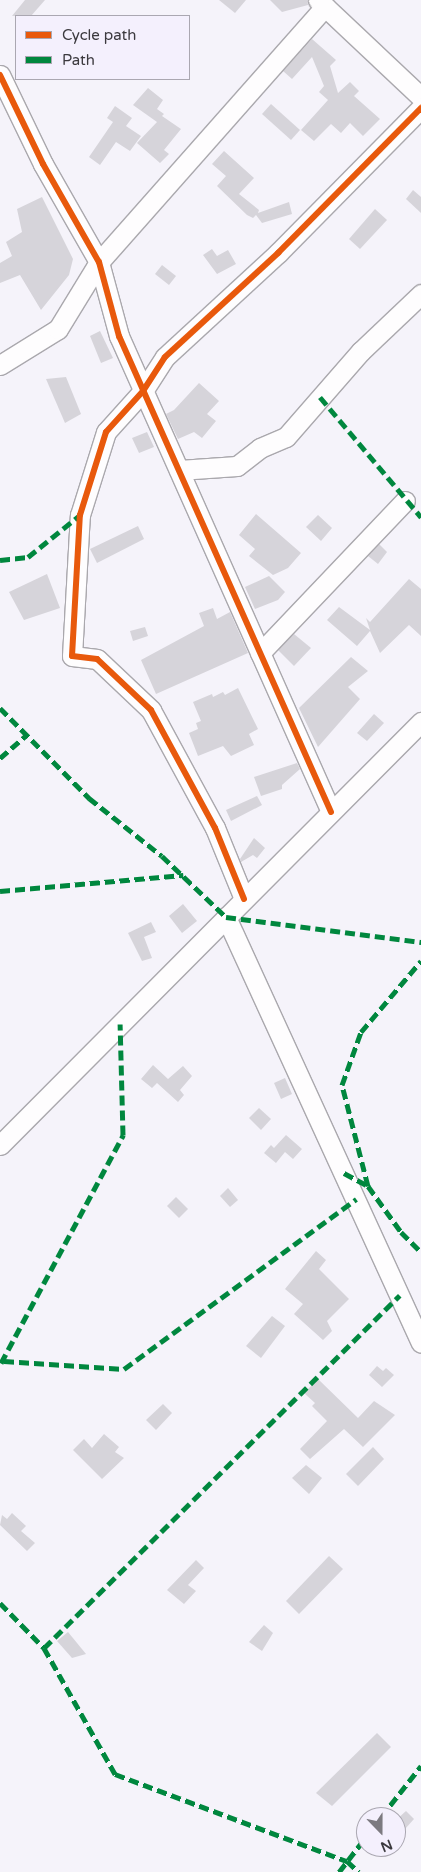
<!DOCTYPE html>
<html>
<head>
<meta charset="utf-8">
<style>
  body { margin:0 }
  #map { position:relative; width:421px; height:1872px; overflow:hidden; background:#f5f3fa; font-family:"Varela Round",sans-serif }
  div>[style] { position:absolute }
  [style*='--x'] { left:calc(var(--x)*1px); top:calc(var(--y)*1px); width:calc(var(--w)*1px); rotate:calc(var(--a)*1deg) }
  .building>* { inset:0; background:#d6d4da }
  .roads { filter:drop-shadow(1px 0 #aaa8ad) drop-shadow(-1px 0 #aaa8ad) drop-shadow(0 1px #aaa8ad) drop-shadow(0 -1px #aaa8ad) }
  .minor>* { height:19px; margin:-9.5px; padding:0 9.5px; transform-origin:9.5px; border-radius:9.5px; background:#fefdfe }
  .quiet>* { height:5px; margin-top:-2.5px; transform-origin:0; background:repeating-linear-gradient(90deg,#00873e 0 10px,transparent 0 15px) }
  .cycleway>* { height:6px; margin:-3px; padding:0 3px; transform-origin:3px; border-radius:3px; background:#e8590c }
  span { translate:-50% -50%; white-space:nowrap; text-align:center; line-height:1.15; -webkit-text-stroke:5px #f4f0fd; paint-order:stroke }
  .legend { position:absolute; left:15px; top:15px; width:175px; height:65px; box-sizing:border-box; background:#f4f0fd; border:1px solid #aaa7b1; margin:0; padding:6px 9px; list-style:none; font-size:15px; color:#3b393e }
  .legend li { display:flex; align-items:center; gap:10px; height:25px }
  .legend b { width:25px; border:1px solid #aaa7b1 }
  .north { position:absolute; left:356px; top:1807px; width:50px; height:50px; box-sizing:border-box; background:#f4f0fd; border:1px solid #aaa7b1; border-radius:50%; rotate:158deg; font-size:14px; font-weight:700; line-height:20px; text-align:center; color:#3b393e }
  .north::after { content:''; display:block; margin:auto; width:18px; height:22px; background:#7c7a80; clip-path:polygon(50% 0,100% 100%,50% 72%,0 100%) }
</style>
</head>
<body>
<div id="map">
  <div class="building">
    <i style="clip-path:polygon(25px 0,45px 0,31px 16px,12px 16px)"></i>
    <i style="clip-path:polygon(219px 0,246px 0,235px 13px)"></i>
    <i style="clip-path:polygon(270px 0,307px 0,308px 5px,282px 12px)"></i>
    <i style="clip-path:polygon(312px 39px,336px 60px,330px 66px,338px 93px,350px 82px,359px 91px,354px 96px,380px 119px,363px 136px,350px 123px,341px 133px,331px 124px,314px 141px,301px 130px,328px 100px,319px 92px,324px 86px,312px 57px,292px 79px,283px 71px)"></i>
    <i style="clip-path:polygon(148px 88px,163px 100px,157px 109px,164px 114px,162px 116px,181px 129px,164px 150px,169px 154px,160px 163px,137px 143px,157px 122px,133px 105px)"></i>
    <i style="clip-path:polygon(271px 104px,300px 130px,291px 140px,262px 114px)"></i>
    <i style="clip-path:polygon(115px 106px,132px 118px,126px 126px,141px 136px,130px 151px,116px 142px,100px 165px,89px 157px,113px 122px,107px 118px)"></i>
    <i style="clip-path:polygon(224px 151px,254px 178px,239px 194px,259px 210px,258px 213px,289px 202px,292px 214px,262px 223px,256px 215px,253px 218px,247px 215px,217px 186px,226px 176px,212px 164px)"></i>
    <i style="clip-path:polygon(413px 190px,421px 197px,421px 213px,406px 199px)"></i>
    <i style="clip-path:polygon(42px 197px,73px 259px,69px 275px,41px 310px,20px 275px,0 283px,0 263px,12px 256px,6px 242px,22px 232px,17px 209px)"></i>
    <i style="clip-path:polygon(375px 209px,387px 220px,360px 249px,349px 239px)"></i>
    <i style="clip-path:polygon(212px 249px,217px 256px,228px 250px,236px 264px,217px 274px,203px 255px)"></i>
    <i style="clip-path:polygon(162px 265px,176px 276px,169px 285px,155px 274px)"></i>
    <i style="clip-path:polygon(100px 331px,113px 358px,101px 363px,90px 336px)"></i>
    <i style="clip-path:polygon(66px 377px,81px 414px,65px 423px,46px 379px)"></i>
    <i style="clip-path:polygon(199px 383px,219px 401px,207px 414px,216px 421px,202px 438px,194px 432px,178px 439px,166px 414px,174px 410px)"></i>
    <i style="clip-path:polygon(147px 432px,154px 447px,139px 453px,132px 438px)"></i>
    <i style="clip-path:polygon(256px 514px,301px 553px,288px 568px,273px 575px,249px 556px,255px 549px,239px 535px)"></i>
    <i style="clip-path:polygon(318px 515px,332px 528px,321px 541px,306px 527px)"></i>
    <i style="clip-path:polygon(138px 526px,144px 539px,97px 563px,90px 549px)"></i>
    <i style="clip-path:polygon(379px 544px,387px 552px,378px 564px,368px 556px)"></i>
    <i style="clip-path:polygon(47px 574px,60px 608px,24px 620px,9px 592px)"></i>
    <i style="clip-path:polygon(269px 576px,285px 592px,278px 600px,255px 609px,245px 587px)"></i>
    <i style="clip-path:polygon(409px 579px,421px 589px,421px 636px,409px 625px,380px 653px,370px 631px,357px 646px,327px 620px,339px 607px,370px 630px,366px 618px,370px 622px)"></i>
    <i style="clip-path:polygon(213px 608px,217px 619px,230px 612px,248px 653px,156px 694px,141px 660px,204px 626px,199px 613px)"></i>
    <i style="clip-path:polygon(145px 627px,148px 636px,133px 641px,130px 631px)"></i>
    <i style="clip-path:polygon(294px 634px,311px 648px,294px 666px,278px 650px)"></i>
    <i style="clip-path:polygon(351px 657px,368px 671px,348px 687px,360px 699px,318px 747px,299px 708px)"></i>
    <i style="clip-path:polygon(238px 688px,258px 729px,249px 734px,254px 745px,231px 756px,223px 746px,198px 756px,189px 733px,198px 729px,196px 723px,201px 721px,193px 702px,212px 694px,213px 697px,223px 692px,225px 695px)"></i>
    <i style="clip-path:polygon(374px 714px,384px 723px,367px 741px,357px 733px)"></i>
    <i style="clip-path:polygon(297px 763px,300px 769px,282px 785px,282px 789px,261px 796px,254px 777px)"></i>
    <i style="clip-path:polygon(257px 796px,262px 805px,231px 821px,226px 810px)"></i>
    <i style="clip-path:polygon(254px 838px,265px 848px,257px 858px,253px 855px,241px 862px,240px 859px)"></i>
    <i style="clip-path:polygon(183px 904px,197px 921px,182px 933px,169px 916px)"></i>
    <i style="clip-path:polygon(151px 922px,156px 932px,144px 937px,152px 958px,142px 961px,128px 933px)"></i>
    <i style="clip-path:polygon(153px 1065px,168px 1079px,183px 1066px,192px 1076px,180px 1090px,184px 1095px,178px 1102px,157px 1083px,152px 1088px,141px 1079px)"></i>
    <i style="clip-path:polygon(285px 1078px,292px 1094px,281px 1099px,274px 1083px)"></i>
    <i style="clip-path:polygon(259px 1108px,271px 1119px,261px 1130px,249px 1118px)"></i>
    <i style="clip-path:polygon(286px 1135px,302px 1149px,293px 1159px,285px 1152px,276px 1163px,264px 1153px,271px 1145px,274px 1148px)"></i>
    <i style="clip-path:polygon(228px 1188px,238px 1200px,230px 1207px,220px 1196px)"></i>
    <i style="clip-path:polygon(176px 1197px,188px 1209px,179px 1218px,167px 1206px)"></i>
    <i style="clip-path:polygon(316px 1251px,326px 1260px,319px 1269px,349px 1299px,327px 1321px,332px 1331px,323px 1340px,294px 1314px,303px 1304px,285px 1289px)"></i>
    <i style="clip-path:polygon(272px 1316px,285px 1326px,261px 1358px,246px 1346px)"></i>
    <i style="clip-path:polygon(377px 1366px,383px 1371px,386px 1368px,394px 1375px,382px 1387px,369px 1375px)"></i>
    <i style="clip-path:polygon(318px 1379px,358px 1418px,374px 1401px,395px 1415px,363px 1447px,344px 1429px,310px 1459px,300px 1449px,327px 1421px,312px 1406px,315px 1403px,304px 1393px)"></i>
    <i style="clip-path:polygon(163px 1404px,172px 1413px,156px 1430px,146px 1420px)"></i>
    <i style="clip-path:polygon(104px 1434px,119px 1447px,115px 1452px,124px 1458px,102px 1479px,73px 1450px,84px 1439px,92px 1448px)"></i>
    <i style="clip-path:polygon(373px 1447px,384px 1459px,358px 1486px,346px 1474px)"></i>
    <i style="clip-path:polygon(306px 1465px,322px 1478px,309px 1494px,292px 1478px)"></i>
    <i style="clip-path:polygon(12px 1513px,26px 1526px,21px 1531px,35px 1543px,27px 1551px,0 1525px,2px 1515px,7px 1519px)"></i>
    <i style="clip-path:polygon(329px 1556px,343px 1569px,299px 1614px,286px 1601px)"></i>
    <i style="clip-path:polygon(196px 1560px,204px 1568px,188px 1585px,196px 1591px,184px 1604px,167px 1590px)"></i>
    <i style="clip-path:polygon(264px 1625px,273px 1633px,262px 1651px,249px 1642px)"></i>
    <i style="clip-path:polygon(68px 1632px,86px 1654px,72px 1658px,57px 1641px)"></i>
    <i style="clip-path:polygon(377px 1733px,391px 1747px,332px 1806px,316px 1793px)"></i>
    <i style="clip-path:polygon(406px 1811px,414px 1819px,405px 1829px,396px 1820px)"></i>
  </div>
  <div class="roads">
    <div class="minor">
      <i style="--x:318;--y:0;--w:141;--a:43.3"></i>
      <i style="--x:0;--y:75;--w:99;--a:64.2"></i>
      <i style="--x:43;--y:164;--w:113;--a:60.3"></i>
      <i style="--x:99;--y:262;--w:77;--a:74.9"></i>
      <i style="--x:119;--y:336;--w:521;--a:65.99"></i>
      <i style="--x:0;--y:365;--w:68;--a:-31.8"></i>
      <i style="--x:58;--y:329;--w:79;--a:-58.5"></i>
      <i style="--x:99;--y:262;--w:341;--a:-48.5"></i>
      <i style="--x:179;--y:470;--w:58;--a:-3.9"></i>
      <i style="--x:237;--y:466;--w:29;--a:-38"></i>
      <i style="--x:260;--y:448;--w:28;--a:-23"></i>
      <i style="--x:286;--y:437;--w:114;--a:-48.9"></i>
      <i style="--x:361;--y:351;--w:83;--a:-43.5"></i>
      <i style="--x:260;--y:653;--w:210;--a:-46.4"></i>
      <i style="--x:244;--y:899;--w:77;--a:-112.2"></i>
      <i style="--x:215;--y:828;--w:134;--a:-118.5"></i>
      <i style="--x:151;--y:710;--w:74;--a:-136.6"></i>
      <i style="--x:97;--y:659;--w:25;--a:-173"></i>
      <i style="--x:72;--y:656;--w:141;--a:-86.8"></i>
      <i style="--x:80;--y:515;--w:87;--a:-72.6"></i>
      <i style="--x:106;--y:432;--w:55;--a:-47.9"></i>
      <i style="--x:143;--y:391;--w:40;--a:-57.1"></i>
      <i style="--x:165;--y:357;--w:154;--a:-42.6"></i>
      <i style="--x:278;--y:253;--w:204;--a:-45.4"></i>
      <i style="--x:226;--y:917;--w:468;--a:65.4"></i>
      <i style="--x:0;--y:1145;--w:597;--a:-45.14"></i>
    </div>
  </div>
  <div class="quiet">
    <i style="--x:320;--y:397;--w:157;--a:49.9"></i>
    <i style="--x:0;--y:560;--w:28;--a:-6"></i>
    <i style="--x:28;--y:557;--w:67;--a:-38.9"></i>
    <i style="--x:0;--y:708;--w:127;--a:45.3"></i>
    <i style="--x:89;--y:798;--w:93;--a:38.5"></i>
    <i style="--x:162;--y:856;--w:88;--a:43.6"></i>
    <i style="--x:226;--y:917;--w:197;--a:7.3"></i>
    <i style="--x:0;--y:758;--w:35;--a:-41"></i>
    <i style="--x:0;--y:891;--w:184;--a:-5"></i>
    <i style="--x:344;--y:1173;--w:27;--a:28"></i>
    <i style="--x:368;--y:1186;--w:57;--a:54.3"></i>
    <i style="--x:401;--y:1232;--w:28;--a:45"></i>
    <i style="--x:368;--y:1186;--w:104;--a:-104.4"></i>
    <i style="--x:342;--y:1085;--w:56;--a:-70.3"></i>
    <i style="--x:361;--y:1032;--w:93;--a:-49.8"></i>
    <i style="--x:4;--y:1361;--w:120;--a:3.8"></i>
    <i style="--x:124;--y:1369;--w:288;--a:-36.2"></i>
    <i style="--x:1;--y:1363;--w:259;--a:-61.8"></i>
    <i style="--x:123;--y:1135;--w:111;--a:-91.5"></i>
    <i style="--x:0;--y:1603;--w:63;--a:45.6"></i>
    <i style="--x:44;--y:1648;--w:145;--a:60.6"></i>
    <i style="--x:115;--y:1774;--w:248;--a:20.6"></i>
    <i style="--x:347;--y:1861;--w:16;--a:43"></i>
    <i style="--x:44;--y:1648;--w:501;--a:-44.76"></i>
    <i style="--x:381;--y:1817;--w:65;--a:-51.9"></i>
    <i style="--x:339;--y:1872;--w:44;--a:-52.4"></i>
  </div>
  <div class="cycleway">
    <i style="--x:0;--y:75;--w:99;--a:64.2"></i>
    <i style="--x:43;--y:164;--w:113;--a:60.3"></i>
    <i style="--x:99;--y:262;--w:77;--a:74.9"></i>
    <i style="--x:119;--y:336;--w:521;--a:65.99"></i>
    <i style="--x:244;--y:899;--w:77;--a:-112.2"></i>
    <i style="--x:215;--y:828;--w:134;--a:-118.5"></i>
    <i style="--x:151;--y:710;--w:74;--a:-136.6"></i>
    <i style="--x:97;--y:659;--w:25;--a:-173"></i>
    <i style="--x:72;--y:656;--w:141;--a:-86.8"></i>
    <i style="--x:80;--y:515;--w:87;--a:-72.6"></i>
    <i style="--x:106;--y:432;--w:55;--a:-47.9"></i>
    <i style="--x:143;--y:391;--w:40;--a:-57.1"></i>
    <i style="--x:165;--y:357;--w:154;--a:-42.6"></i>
    <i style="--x:278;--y:253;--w:204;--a:-45.4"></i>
  </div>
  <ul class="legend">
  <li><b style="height:6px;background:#e8590c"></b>Cycle path</li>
  <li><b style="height:6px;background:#00873e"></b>Path</li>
  </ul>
  <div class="north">N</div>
</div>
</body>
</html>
